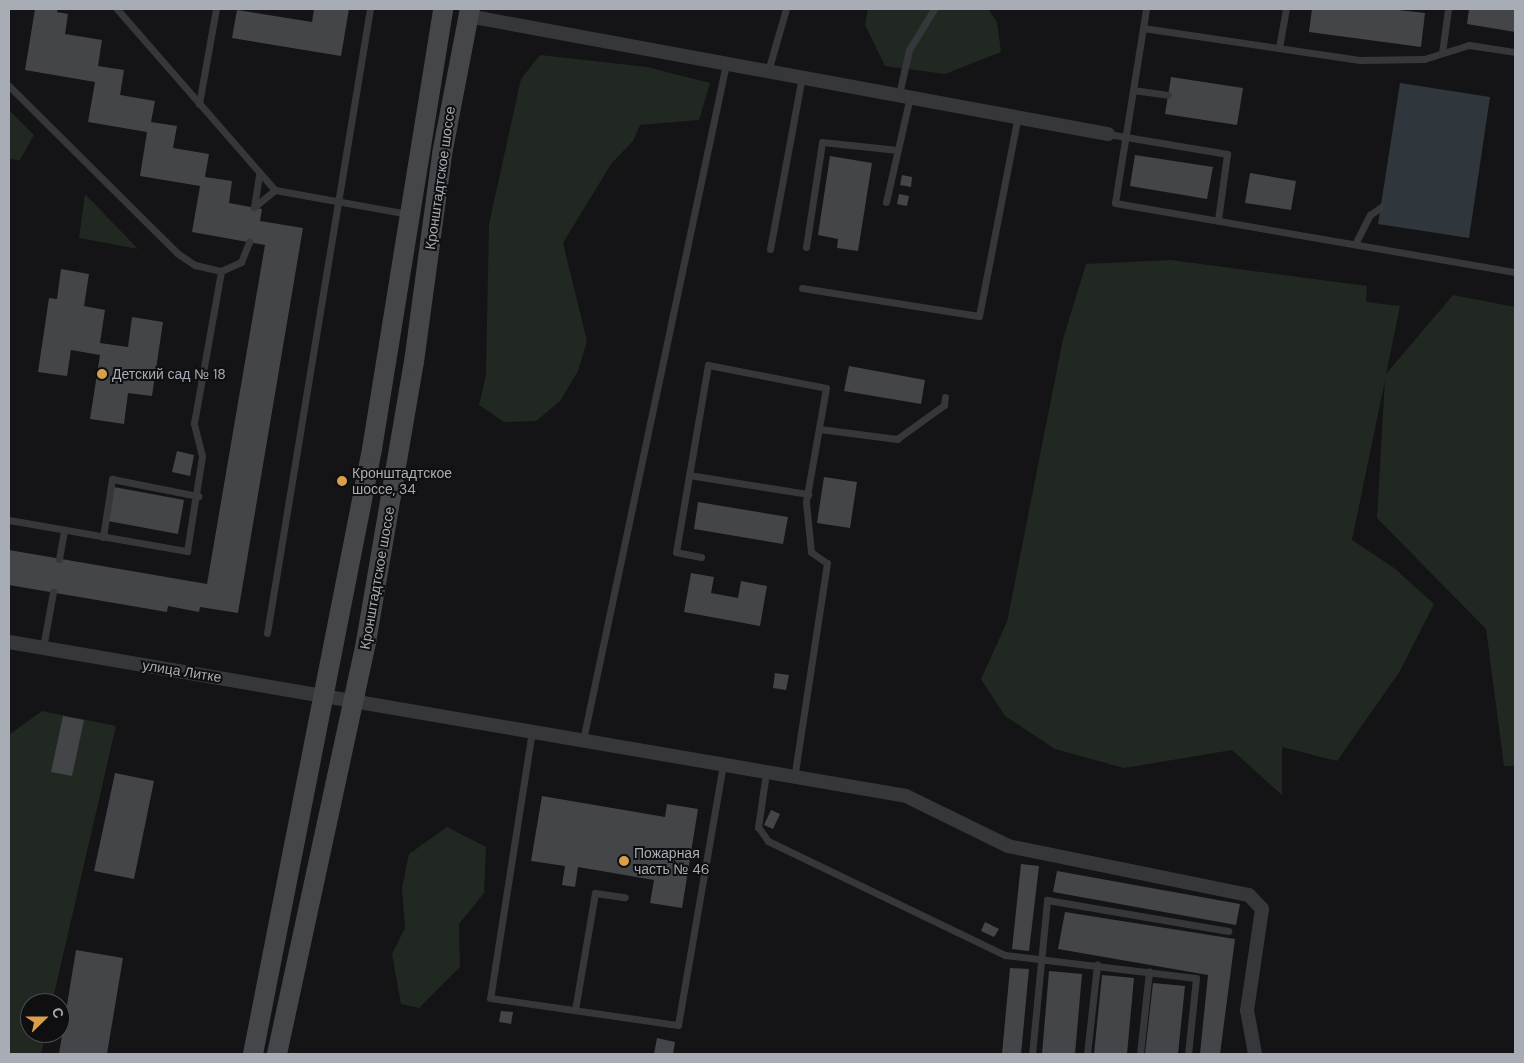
<!DOCTYPE html>
<html>
<head>
<meta charset="utf-8">
<style>
  body { margin:0 }
  #map { position:relative; width:1524px; height:1063px; overflow:hidden; background:#141416; font-family:"DM Sans",sans-serif }
  div>[style] { position:absolute }
  [style*='--x'] { left:calc(var(--x)*1px); top:calc(var(--y)*1px); width:calc(var(--w)*1px); rotate:calc(var(--a)*1deg) }
  .green>* { inset:0; background:#212821 }
  .water>* { inset:0; background:#2f373d }
  .building>* { inset:0; background:#434548 }
  .service>* { height:7px; margin:-3.5px; padding:0 3.5px; transform-origin:3.5px; border-radius:3.5px; background:#36373a }
  .minor>* { height:14px; margin:-7px; padding:0 7px; transform-origin:7px; border-radius:7px; background:#36373a }
  .secondary>* { height:20px; margin:-10px; padding:0 10px; transform-origin:10px; border-radius:10px; background:#44464a }
  .dots>* { width:14px; height:14px; translate:-50% -50%; box-sizing:border-box; border:2px solid #0f0f11; border-radius:50% }
  span { translate:-50% -50%; white-space:nowrap; text-align:center; line-height:1.15; -webkit-text-stroke:4px #0f0f11; paint-order:stroke }
  .street-label { font-size:14px; color:#a8acb4 }
  .poi-label { font-size:14px; color:#a8acb4 }
  .left { translate:0 -50%; text-align:left }
  .frame { position:absolute; inset:0; border:10px solid #a8acb4; pointer-events:none }
  .north { position:absolute; left:20px; top:993px; width:50px; height:50px; box-sizing:border-box; background:#0f0f11; border:1px solid #4c4e52; border-radius:50%; rotate:68deg; font-size:14px; font-weight:700; line-height:20px; text-align:center; color:#a8acb4 }
  .north::after { content:''; display:block; margin:auto; width:18px; height:22px; background:#daa048; clip-path:polygon(50% 0,100% 100%,50% 72%,0 100%) }
</style>
</head>
<body>
<div id="map">
  <div class="green">
    <i style="clip-path:polygon(868px 9px,988px 9px,997px 22px,1001px 52px,945px 74px,885px 66px,865px 25px)"></i>
    <i style="clip-path:polygon(540px 55px,647px 67px,710px 83px,699px 120px,640px 125px,633px 141px,611px 164px,563px 243px,587px 341px,578px 371px,560px 401px,536px 421px,504px 422px,479px 405px,486px 375px,489px 224px,521px 79px)"></i>
    <i style="clip-path:polygon(9px 110px,34px 135px,20px 160px,9px 159px)"></i>
    <i style="clip-path:polygon(85px 194px,138px 249px,79px 238px)"></i>
    <i style="clip-path:polygon(1171px 260px,1367px 286px,1366px 302px,1400px 306px,1386px 374px,1453px 295px,1515px 307px,1515px 766px,1504px 766px,1486px 629px,1377px 518px,1385px 380px,1352px 540px,1394px 568px,1434px 604px,1400px 671px,1337px 761px,1282px 747px,1282px 795px,1232px 750px,1124px 768px,1055px 749px,1005px 716px,981px 679px,1007px 622px,1063px 339px,1086px 264px)"></i>
    <i style="clip-path:polygon(42px 711px,116px 726px,52px 1003px,30px 1003px,30px 1033px,46px 1033px,41px 1054px,9px 1054px,9px 735px)"></i>
    <i style="clip-path:polygon(447px 827px,486px 847px,484px 893px,459px 924px,460px 967px,419px 1008px,401px 1004px,392px 954px,405px 928px,402px 888px,409px 854px)"></i>
  </div>
  <div class="water">
    <i style="clip-path:polygon(1400px 83px,1490px 97px,1469px 238px,1378px 224px)"></i>
  </div>
  <div class="building">
    <i style="clip-path:polygon(35px 9px,58px 9px,57px 12px,68px 14px,65px 34px,102px 40px,98px 66px,124px 70px,120px 95px,155px 101px,151px 122px,177px 126px,173px 148px,209px 154px,205px 177px,232px 181px,229px 203px,262px 209px,260px 221px,303px 228px,238px 613px,200px 607px,199px 612px,168px 606px,167px 612px,9px 585px,9px 550px,207px 584px,265px 245px,192px 232px,200px 186px,140px 176px,147px 132px,88px 122px,95px 82px,25px 70px)"></i>
    <i style="clip-path:polygon(314px 9px,349px 9px,341px 56px,232px 38px,237px 10px,312px 22px)"></i>
    <i style="clip-path:polygon(1312px 9px,1390px 9px,1425px 13px,1421px 47px,1309px 32px)"></i>
    <i style="clip-path:polygon(1469px 9px,1515px 9px,1515px 32px,1467px 24px)"></i>
    <i style="clip-path:polygon(1171px 77px,1243px 88px,1237px 125px,1165px 114px)"></i>
    <i style="clip-path:polygon(1135px 155px,1213px 167px,1207px 199px,1130px 186px)"></i>
    <i style="clip-path:polygon(830px 156px,872px 163px,858px 251px,837px 248px,838px 239px,818px 235px)"></i>
    <i style="clip-path:polygon(1250px 173px,1296px 181px,1291px 210px,1245px 203px)"></i>
    <i style="clip-path:polygon(902px 175px,912px 177px,911px 187px,900px 185px)"></i>
    <i style="clip-path:polygon(899px 194px,909px 196px,907px 206px,897px 204px)"></i>
    <i style="clip-path:polygon(61px 269px,89px 274px,84px 306px,105px 310px,100px 343px,128px 347px,132px 317px,163px 322px,152px 396px,128px 393px,124px 424px,90px 419px,100px 355px,71px 350px,67px 376px,38px 372px,49px 298px,57px 299px)"></i>
    <i style="clip-path:polygon(849px 366px,925px 380px,921px 404px,844px 391px)"></i>
    <i style="clip-path:polygon(177px 451px,194px 455px,190px 476px,172px 472px)"></i>
    <i style="clip-path:polygon(824px 477px,857px 482px,850px 528px,817px 523px)"></i>
    <i style="clip-path:polygon(114px 487px,184px 500px,178px 534px,108px 521px)"></i>
    <i style="clip-path:polygon(698px 502px,788px 517px,783px 544px,694px 529px)"></i>
    <i style="clip-path:polygon(691px 573px,714px 577px,711px 593px,738px 598px,741px 581px,767px 586px,760px 626px,684px 612px)"></i>
    <i style="clip-path:polygon(775px 673px,789px 675px,786px 690px,773px 688px)"></i>
    <i style="clip-path:polygon(63px 716px,84px 720px,72px 776px,51px 772px)"></i>
    <i style="clip-path:polygon(115px 773px,154px 781px,134px 879px,94px 871px)"></i>
    <i style="clip-path:polygon(542px 796px,665px 817px,667px 804px,698px 809px,682px 908px,650px 903px,654px 880px,578px 867px,575px 887px,562px 885px,565px 866px,531px 861px)"></i>
    <i style="clip-path:polygon(771px 810px,780px 814px,773px 829px,764px 825px)"></i>
    <i style="clip-path:polygon(1021px 864px,1039px 866px,1029px 951px,1012px 949px)"></i>
    <i style="clip-path:polygon(1057px 871px,1240px 904px,1236px 925px,1053px 892px)"></i>
    <i style="clip-path:polygon(1065px 912px,1235px 939px,1220px 1054px,1200px 1054px,1208px 975px,1058px 949px)"></i>
    <i style="clip-path:polygon(985px 922px,999px 929px,994px 937px,981px 931px)"></i>
    <i style="clip-path:polygon(76px 950px,123px 958px,107px 1054px,59px 1054px)"></i>
    <i style="clip-path:polygon(1010px 968px,1029px 969px,1021px 1054px,1002px 1054px)"></i>
    <i style="clip-path:polygon(1049px 971px,1082px 974px,1075px 1054px,1042px 1054px)"></i>
    <i style="clip-path:polygon(1102px 975px,1134px 978px,1127px 1054px,1094px 1054px)"></i>
    <i style="clip-path:polygon(1153px 983px,1185px 986px,1178px 1054px,1145px 1054px)"></i>
    <i style="clip-path:polygon(501px 1011px,513px 1012px,511px 1024px,499px 1022px)"></i>
    <i style="clip-path:polygon(657px 1038px,675px 1042px,673px 1054px,654px 1054px)"></i>
  </div>
  <div class="service">
    <i style="--x:117;--y:9;--w:240;--a:48.9"></i>
    <i style="--x:275;--y:190;--w:136;--a:10.2"></i>
    <i style="--x:1146;--y:9;--w:196;--a:99.1"></i>
    <i style="--x:1115;--y:203;--w:406;--a:9.8"></i>
    <i style="--x:1143;--y:28;--w:219;--a:8.4"></i>
    <i style="--x:1360;--y:60;--w:64;--a:-0.9"></i>
    <i style="--x:1424;--y:59;--w:47;--a:-17.3"></i>
    <i style="--x:1469;--y:45;--w:47;--a:8.7"></i>
    <i style="--x:1279;--y:48;--w:40;--a:-80"></i>
    <i style="--x:1442;--y:53;--w:44;--a:-82.2"></i>
    <i style="--x:768;--y:71;--w:65;--a:-73.8"></i>
    <i style="--x:9;--y:86;--w:237;--a:44.8"></i>
    <i style="--x:177;--y:253;--w:22;--a:34"></i>
    <i style="--x:195;--y:265;--w:27;--a:13"></i>
    <i style="--x:1133;--y:90;--w:35;--a:8"></i>
    <i style="--x:899;--y:94;--w:45;--a:-77.2"></i>
    <i style="--x:909;--y:50;--w:48;--a:-58.6"></i>
    <i style="--x:199;--y:104;--w:97;--a:-79.9"></i>
    <i style="--x:1108;--y:134;--w:121;--a:9.5"></i>
    <i style="--x:1227;--y:154;--w:67;--a:97.8"></i>
    <i style="--x:886;--y:202;--w:109;--a:-77.2"></i>
    <i style="--x:254;--y:207;--w:33;--a:-81"></i>
    <i style="--x:254;--y:207;--w:27;--a:-39"></i>
    <i style="--x:1355;--y:244;--w:33;--a:-63"></i>
    <i style="--x:1370;--y:215;--w:14;--a:-36"></i>
    <i style="--x:806;--y:247;--w:106;--a:-81.3"></i>
    <i style="--x:822;--y:142;--w:76;--a:6"></i>
    <i style="--x:770;--y:249;--w:175;--a:-79.5"></i>
    <i style="--x:802;--y:288;--w:179;--a:9"></i>
    <i style="--x:979;--y:316;--w:204;--a:-79"></i>
    <i style="--x:819;--y:429;--w:79;--a:7.3"></i>
    <i style="--x:897;--y:439;--w:58;--a:-35.9"></i>
    <i style="--x:944;--y:405;--w:8;--a:-83"></i>
    <i style="--x:689;--y:475;--w:121;--a:9.1"></i>
    <i style="--x:9;--y:520;--w:181;--a:9.9"></i>
    <i style="--x:187;--y:551;--w:96;--a:-81"></i>
    <i style="--x:202;--y:456;--w:34;--a:-104"></i>
    <i style="--x:194;--y:423;--w:154;--a:-79.9"></i>
    <i style="--x:221;--y:271;--w:22;--a:-24"></i>
    <i style="--x:241;--y:262;--w:22;--a:-68"></i>
    <i style="--x:103;--y:537;--w:59;--a:-81.2"></i>
    <i style="--x:112;--y:479;--w:88;--a:11.2"></i>
    <i style="--x:701;--y:557;--w:25;--a:-169"></i>
    <i style="--x:676;--y:552;--w:190;--a:-80.3"></i>
    <i style="--x:708;--y:365;--w:120;--a:11"></i>
    <i style="--x:826;--y:388;--w:116;--a:100"></i>
    <i style="--x:806;--y:502;--w:50;--a:84.3"></i>
    <i style="--x:811;--y:552;--w:19;--a:35"></i>
    <i style="--x:827;--y:563;--w:218;--a:98.7"></i>
    <i style="--x:59;--y:559;--w:29;--a:-80"></i>
    <i style="--x:267;--y:633;--w:632;--a:-80.63"></i>
    <i style="--x:43;--y:648;--w:57;--a:-79.9"></i>
    <i style="--x:532;--y:731;--w:270;--a:98.9"></i>
    <i style="--x:490;--y:998;--w:190;--a:8.2"></i>
    <i style="--x:678;--y:1025;--w:264;--a:-80.2"></i>
    <i style="--x:583;--y:740;--w:691;--a:-78.06"></i>
    <i style="--x:766;--y:773;--w:55;--a:98.4"></i>
    <i style="--x:758;--y:827;--w:17;--a:54"></i>
    <i style="--x:768;--y:841;--w:263;--a:25.7"></i>
    <i style="--x:1005;--y:955;--w:192;--a:6.9"></i>
    <i style="--x:1196;--y:978;--w:76;--a:96"></i>
    <i style="--x:575;--y:1010;--w:119;--a:-80.3"></i>
    <i style="--x:595;--y:893;--w:30;--a:8"></i>
    <i style="--x:1032;--y:1054;--w:155;--a:-84.4"></i>
    <i style="--x:1047;--y:900;--w:184;--a:9.7"></i>
    <i style="--x:1087;--y:1054;--w:90;--a:-83.6"></i>
    <i style="--x:1140;--y:1054;--w:83;--a:-83.8"></i>
  </div>
  <div class="minor">
    <i style="--x:468;--y:16;--w:651;--a:10.45"></i>
    <i style="--x:9;--y:642;--w:910;--a:9.74"></i>
    <i style="--x:906;--y:796;--w:114;--a:26.1"></i>
    <i style="--x:1008;--y:846;--w:246;--a:11.5"></i>
    <i style="--x:1249;--y:895;--w:19;--a:47"></i>
    <i style="--x:1262;--y:909;--w:102;--a:98.4"></i>
    <i style="--x:1247;--y:1010;--w:45;--a:79.7"></i>
  </div>
  <div class="secondary">
    <i style="--x:253;--y:1054;--w:617;--a:-78.87"></i>
    <i style="--x:372;--y:449;--w:446;--a:-80.8"></i>
    <i style="--x:277;--y:1054;--w:422;--a:-77.8"></i>
    <i style="--x:366;--y:642;--w:284;--a:-80.3"></i>
    <i style="--x:414;--y:362;--w:210;--a:-82.3"></i>
    <i style="--x:442;--y:154;--w:148;--a:-79.1"></i>
  </div>
  <div class="dots">
    <i style="left:102px;top:374px;background:#daa048"></i>
    <i style="left:342px;top:481px;background:#daa048"></i>
    <i style="left:624px;top:861px;background:#daa048"></i>
  </div>
  <div class="street-label">
    <span style="left:440px;top:178px;rotate:-82deg">Кронштадтское шоссе</span>
    <span style="left:377px;top:578px;rotate:-80deg">Кронштадтское шоссе</span>
    <span style="left:182px;top:671px;rotate:9deg">улица Литке</span>
  </div>
  <div class="poi-label">
    <span class="left" style="left:112px;top:374px">Детский сад № 18</span>
    <span class="left" style="left:352px;top:481px">Кронштадтское<br>шоссе, 34</span>
    <span class="left" style="left:634px;top:861px">Пожарная<br>часть № 46</span>
  </div>
  <div class="frame"></div>
  <div class="north">С</div>
</div>
</body>
</html>
